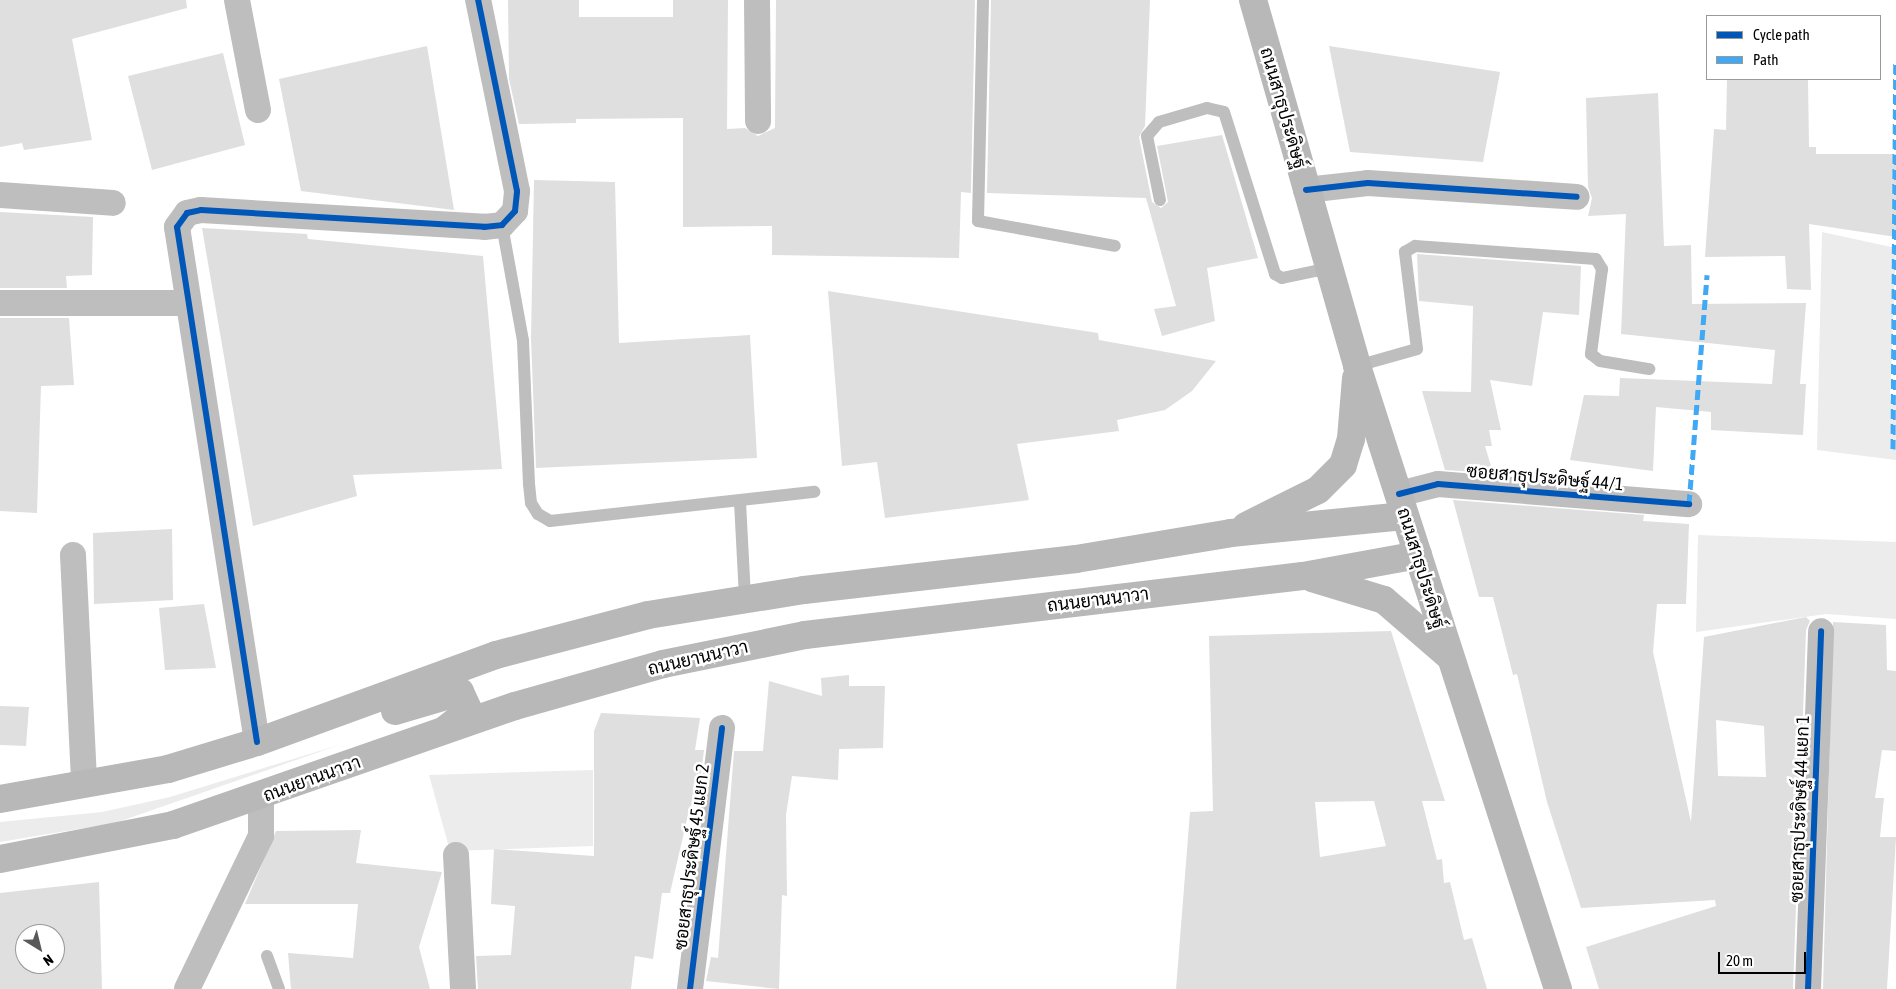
<!DOCTYPE html>
<html>
<head>
<meta charset="utf-8">
<style>
  body { margin:0 }
  #map { position:relative; width:1896px; height:989px; overflow:hidden; background:#fff; font-family:"Asap Condensed",Sarabun,sans-serif }
  div>[style] { position:absolute }
  [style*='--x'] { left:calc(var(--x)*1px); top:calc(var(--y)*1px); width:calc(var(--w)*1px); rotate:calc(var(--a)*1deg) }
  .green>* { inset:0; background:#ececec }
  .building>* { inset:0; background:#dfdfdf }
  .service>* { height:12px; margin:-6px; padding:0 6px; transform-origin:6px; border-radius:6px; background:#bebebe }
  .minor>* { height:26px; margin:-13px; padding:0 13px; transform-origin:13px; border-radius:13px; background:#bebebe }
  .secondary>* { height:28px; margin:-14px; padding:0 14px; transform-origin:14px; border-radius:14px; background:#b8b8b8 }
  .quiet>* { height:5px; margin-top:-2.5px; transform-origin:0; background:repeating-linear-gradient(90deg,#3fa9f5 0 10px,transparent 0 15px) }
  .cycleway>* { height:6px; margin:-3px; padding:0 3px; transform-origin:3px; border-radius:3px; background:#0057b8 }
  span { translate:-50% -50%; white-space:nowrap; text-align:center; line-height:1.15; -webkit-text-stroke:5px #fff; paint-order:stroke }
  .street-label { font-size:18px; color:#000 }
  .legend { position:absolute; left:1706px; top:15px; width:175px; height:65px; box-sizing:border-box; background:#fff; border:1px solid #999; margin:0; padding:6px 9px; list-style:none; font-size:15px; color:#000 }
  .legend li { display:flex; align-items:center; gap:10px; height:25px }
  .legend b { width:25px; border:1px solid #999 }
  .north { position:absolute; left:15px; top:924px; width:50px; height:50px; box-sizing:border-box; background:#fff; border:1px solid #999; border-radius:50%; rotate:144deg; font-size:14px; font-weight:700; line-height:20px; text-align:center; color:#000 }
  .north::after { content:''; display:block; margin:auto; width:18px; height:22px; background:#595959; clip-path:polygon(50% 0,100% 100%,50% 72%,0 100%) }
  .scale { position:absolute; left:1718px; top:952px; width:88px; height:22px; box-sizing:border-box; border:2px solid #000; border-top:0; padding-left:6px; font-size:15px; line-height:18px; white-space:nowrap; color:#000; -webkit-text-stroke:4px #fff; paint-order:stroke }
</style>
</head>
<body>
<div id="map">
  <div class="green">
    <i style="clip-path:polygon(1822px 232px,1896px 248px,1890px 400px,1896px 402px,1896px 460px,1817px 450px)"></i>
    <i style="clip-path:polygon(1698px 535px,1896px 542px,1896px 619px,1826px 614px,1696px 632px)"></i>
    <i style="clip-path:polygon(342px 744px,115px 823px,0 842px,0 822px,102px 812px,170px 797px)"></i>
    <i style="clip-path:polygon(593px 770px,593px 846px,450px 851px,429px 775px)"></i>
  </div>
  <div class="building">
    <i style="clip-path:polygon(0 0,186px 0,187px 8px,72px 39px,92px 140px,24px 150px,22px 143px,0 147px)"></i>
    <i style="clip-path:polygon(508px 0,579px 0,579px 17px,673px 17px,673px 0,728px 0,727px 129px,745px 128px,758px 136px,775px 128px,776px 0,975px 0,971px 193px,961px 192px,959px 258px,772px 255px,772px 226px,683px 227px,683px 118px,576px 119px,576px 123px,519px 124px,509px 79px)"></i>
    <i style="clip-path:polygon(991px 0,1150px 0,1145px 126px,1139px 137px,1152px 202px,1161px 208px,1168px 202px,1157px 146px,1222px 135px,1258px 258px,1207px 268px,1215px 321px,1162px 336px,1154px 309px,1176px 306px,1146px 198px,987px 193px)"></i>
    <i style="clip-path:polygon(427px 46px,454px 210px,301px 191px,279px 79px)"></i>
    <i style="clip-path:polygon(1329px 46px,1500px 72px,1483px 162px,1350px 152px)"></i>
    <i style="clip-path:polygon(223px 53px,245px 145px,152px 170px,128px 76px)"></i>
    <i style="clip-path:polygon(1727px 79px,1808px 79px,1809px 147px,1816px 147px,1816px 154px,1896px 154px,1896px 237px,1809px 224px,1811px 290px,1787px 289px,1785px 256px,1705px 257px,1714px 129px,1726px 130px)"></i>
    <i style="clip-path:polygon(1658px 93px,1664px 246px,1691px 245px,1692px 304px,1806px 303px,1800px 384px,1806px 384px,1803px 435px,1711px 430px,1711px 412px,1656px 407px,1653px 471px,1570px 460px,1584px 395px,1619px 396px,1620px 378px,1772px 384px,1775px 350px,1621px 334px,1626px 214px,1588px 216px,1592px 198px,1588px 187px,1586px 98px)"></i>
    <i style="clip-path:polygon(534px 180px,615px 182px,619px 343px,750px 335px,757px 458px,536px 468px,531px 338px)"></i>
    <i style="clip-path:polygon(0 212px,93px 217px,92px 275px,66px 276px,67px 288px,0 288px)"></i>
    <i style="clip-path:polygon(202px 228px,307px 234px,308px 239px,483px 256px,502px 469px,353px 475px,357px 496px,253px 526px)"></i>
    <i style="clip-path:polygon(1417px 254px,1581px 266px,1579px 315px,1543px 312px,1532px 386px,1490px 380px,1501px 430px,1489px 430px,1492px 446px,1485px 446px,1493px 473px,1445px 470px,1422px 391px,1471px 392px,1473px 306px,1419px 301px)"></i>
    <i style="clip-path:polygon(828px 291px,1098px 333px,1099px 340px,1216px 361px,1192px 391px,1165px 410px,1117px 420px,1119px 431px,1017px 444px,1029px 500px,885px 518px,877px 462px,842px 466px)"></i>
    <i style="clip-path:polygon(0 318px,69px 318px,74px 385px,41px 386px,37px 513px,0 511px)"></i>
    <i style="clip-path:polygon(evenodd,1453px 500px,1644px 515px,1643px 521px,1689px 524px,1686px 604px,1657px 604px,1653px 652px,1691px 822px,1704px 637px,1806px 617px,1810px 621px,1806px 630px,1793px 989px,1599px 989px,1586px 947px,1716px 906px,1715px 900px,1581px 908px,1547px 802px,1517px 674px,1513px 675px,1493px 597px,1479px 597px,1453px 500px,1716px 720px,1764px 726px,1766px 777px,1718px 776px,1716px 720px)"></i>
    <i style="clip-path:polygon(172px 529px,173px 600px,94px 604px,93px 533px)"></i>
    <i style="clip-path:polygon(204px 604px,216px 668px,165px 670px,159px 608px)"></i>
    <i style="clip-path:polygon(1833px 622px,1886px 625px,1887px 670px,1896px 671px,1896px 751px,1882px 750px,1875px 798px,1884px 798px,1880px 837px,1896px 837px,1887px 989px,1823px 989px)"></i>
    <i style="clip-path:polygon(evenodd,1391px 631px,1445px 801px,1422px 801px,1437px 860px,1442px 859px,1444px 883px,1450px 882px,1464px 940px,1472px 938px,1487px 989px,1176px 989px,1190px 812px,1213px 811px,1209px 636px,1391px 631px,1374px 801px,1386px 846px,1320px 857px,1315px 802px,1374px 801px)"></i>
    <i style="clip-path:polygon(849px 675px,849px 686px,885px 686px,883px 748px,839px 749px,838px 780px,792px 776px,786px 815px,787px 896px,782px 895px,779px 989px,706px 981px,711px 957px,718px 958px,734px 751px,763px 751px,769px 681px,822px 696px,821px 678px)"></i>
    <i style="clip-path:polygon(0 706px,29px 707px,26px 746px,0 745px)"></i>
    <i style="clip-path:polygon(601px 713px,700px 718px,695px 750px,704px 750px,697px 806px,690px 806px,670px 893px,662px 893px,653px 959px,635px 956px,631px 989px,478px 989px,476px 956px,511px 955px,515px 906px,491px 904px,494px 849px,594px 856px,594px 731px)"></i>
    <i style="clip-path:polygon(361px 830px,356px 863px,442px 872px,419px 947px,430px 989px,291px 989px,288px 953px,353px 958px,358px 904px,245px 904px,276px 831px)"></i>
    <i style="clip-path:polygon(evenodd,99px 882px,102px 989px,0 989px,0 893px,99px 882px,25px 934px,55px 934px,55px 964px,25px 964px,25px 934px)"></i>
  </div>
  <div class="service">
    <i style="--x:983;--y:0;--w:221;--a:91.3"></i>
    <i style="--x:978;--y:221;--w:139;--a:10.3"></i>
    <i style="--x:1160;--y:200;--w:65;--a:-101.5"></i>
    <i style="--x:1147;--y:136;--w:18;--a:-49"></i>
    <i style="--x:1159;--y:122;--w:50;--a:-16.3"></i>
    <i style="--x:1207;--y:108;--w:17;--a:13"></i>
    <i style="--x:1224;--y:112;--w:170;--a:72.5"></i>
    <i style="--x:1275;--y:274;--w:8;--a:30"></i>
    <i style="--x:1282;--y:278;--w:48;--a:-12"></i>
    <i style="--x:502;--y:225;--w:118;--a:79.7"></i>
    <i style="--x:523;--y:341;--w:143;--a:87.6"></i>
    <i style="--x:529;--y:484;--w:19;--a:84"></i>
    <i style="--x:531;--y:503;--w:13;--a:58"></i>
    <i style="--x:538;--y:514;--w:14;--a:30"></i>
    <i style="--x:550;--y:521;--w:266;--a:-6.3"></i>
    <i style="--x:1357;--y:366;--w:62;--a:-15.8"></i>
    <i style="--x:1417;--y:349;--w:98;--a:-97.1"></i>
    <i style="--x:1405;--y:252;--w:12;--a:-31"></i>
    <i style="--x:1415;--y:246;--w:181;--a:4.1"></i>
    <i style="--x:1596;--y:259;--w:12;--a:59"></i>
    <i style="--x:1602;--y:269;--w:86;--a:97.4"></i>
    <i style="--x:1591;--y:354;--w:11;--a:38"></i>
    <i style="--x:1600;--y:361;--w:50;--a:9.3"></i>
    <i style="--x:740;--y:502;--w:97;--a:87"></i>
    <i style="--x:267;--y:956;--w:35;--a:70"></i>
  </div>
  <div class="minor">
    <i style="--x:237;--y:0;--w:112;--a:79.2"></i>
    <i style="--x:757;--y:0;--w:121;--a:89.5"></i>
    <i style="--x:1306;--y:190;--w:62;--a:-6.4"></i>
    <i style="--x:1368;--y:183;--w:209;--a:3.8"></i>
    <i style="--x:0;--y:195;--w:113;--a:4"></i>
    <i style="--x:0;--y:303;--w:188;--a:0"></i>
    <i style="--x:1399;--y:494;--w:40;--a:-14.4"></i>
    <i style="--x:1438;--y:484;--w:252;--a:4.6"></i>
    <i style="--x:73;--y:555;--w:229;--a:87.2"></i>
    <i style="--x:257;--y:742;--w:521;--a:-98.83"></i>
    <i style="--x:177;--y:227;--w:17;--a:-54"></i>
    <i style="--x:187;--y:213;--w:14;--a:-12"></i>
    <i style="--x:201;--y:210;--w:284;--a:3.4"></i>
    <i style="--x:484;--y:227;--w:18;--a:-6"></i>
    <i style="--x:502;--y:225;--w:19;--a:-47"></i>
    <i style="--x:515;--y:211;--w:20;--a:-84"></i>
    <i style="--x:517;--y:191;--w:195;--a:-101.5"></i>
    <i style="--x:456;--y:855;--w:134;--a:87"></i>
    <i style="--x:187;--y:989;--w:170;--a:-64.2"></i>
    <i style="--x:261;--y:836;--w:38;--a:-90"></i>
    <i style="--x:690;--y:989;--w:263;--a:-83"></i>
    <i style="--x:1808;--y:989;--w:358;--a:-87.9"></i>
  </div>
  <div class="secondary">
    <i style="--x:1253;--y:0;--w:380;--a:74.1"></i>
    <i style="--x:1357;--y:366;--w:655;--a:72.12"></i>
    <i style="--x:1246;--y:526;--w:80;--a:-26.6"></i>
    <i style="--x:1318;--y:490;--w:35;--a:-45"></i>
    <i style="--x:1343;--y:465;--w:27;--a:-73"></i>
    <i style="--x:1351;--y:439;--w:61;--a:-85.3"></i>
    <i style="--x:1312;--y:578;--w:75;--a:17"></i>
    <i style="--x:1384;--y:600;--w:84;--a:40.7"></i>
    <i style="--x:395;--y:711;--w:68;--a:-16.3"></i>
    <i style="--x:460;--y:692;--w:21;--a:65"></i>
    <i style="--x:469;--y:711;--w:29;--a:142"></i>
    <i style="--x:0;--y:799;--w:171;--a:-10.1"></i>
    <i style="--x:168;--y:769;--w:93;--a:-16.9"></i>
    <i style="--x:257;--y:742;--w:254;--a:-20"></i>
    <i style="--x:496;--y:655;--w:157;--a:-14.7"></i>
    <i style="--x:648;--y:615;--w:158;--a:-9.1"></i>
    <i style="--x:804;--y:590;--w:274;--a:-6.5"></i>
    <i style="--x:1076;--y:559;--w:157;--a:-9.5"></i>
    <i style="--x:1231;--y:533;--w:174;--a:-5.6"></i>
    <i style="--x:0;--y:859;--w:176;--a:-11.1"></i>
    <i style="--x:173;--y:825;--w:362;--a:-19.2"></i>
    <i style="--x:515;--y:706;--w:154;--a:-15.8"></i>
    <i style="--x:663;--y:664;--w:145;--a:-11.5"></i>
    <i style="--x:805;--y:635;--w:501;--a:-6.76"></i>
    <i style="--x:1303;--y:576;--w:117;--a:-10.3"></i>
  </div>
  <div class="quiet">
    <i style="--x:1893;--y:449;--w:389;--a:-89.6"></i>
    <i style="--x:1689;--y:504;--w:230;--a:-85.5"></i>
  </div>
  <div class="cycleway">
    <i style="--x:1306;--y:190;--w:62;--a:-6.4"></i>
    <i style="--x:1368;--y:183;--w:209;--a:3.8"></i>
    <i style="--x:1399;--y:494;--w:40;--a:-14.4"></i>
    <i style="--x:1438;--y:484;--w:252;--a:4.6"></i>
    <i style="--x:257;--y:742;--w:521;--a:-98.83"></i>
    <i style="--x:177;--y:227;--w:17;--a:-54"></i>
    <i style="--x:187;--y:213;--w:14;--a:-12"></i>
    <i style="--x:201;--y:210;--w:284;--a:3.4"></i>
    <i style="--x:484;--y:227;--w:18;--a:-6"></i>
    <i style="--x:502;--y:225;--w:19;--a:-47"></i>
    <i style="--x:515;--y:211;--w:20;--a:-84"></i>
    <i style="--x:517;--y:191;--w:195;--a:-101.5"></i>
    <i style="--x:690;--y:989;--w:263;--a:-83"></i>
    <i style="--x:1808;--y:989;--w:358;--a:-87.9"></i>
  </div>
  <div class="street-label">
    <span style="left:1283px;top:108px;rotate:74deg">ถนนสาธุประดิษฐ์</span>
    <span style="left:1545px;top:478px;rotate:5deg">ซอยสาธุประดิษฐ์ 44/1</span>
    <span style="left:1421px;top:568px;rotate:73deg">ถนนสาธุประดิษฐ์</span>
    <span style="left:1098px;top:600px;rotate:-7deg">ถนนยานนาวา</span>
    <span style="left:698px;top:658px;rotate:-13deg">ถนนยานนาวา</span>
    <span style="left:312px;top:779px;rotate:-20deg">ถนนยานนาวา</span>
    <span style="left:1800px;top:809px;rotate:-88deg">ซอยสาธุประดิษฐ์ 44 แยก 1</span>
    <span style="left:692px;top:857px;rotate:-83deg">ซอยสาธุประดิษฐ์ 45 แยก 2</span>
  </div>
  <ul class="legend">
  <li><b style="height:6px;background:#0057b8"></b>Cycle path</li>
  <li><b style="height:6px;background:#3fa9f5"></b>Path</li>
  </ul>
  <div class="north">N</div>
  <div class="scale">20 m</div>
</div>
</body>
</html>
